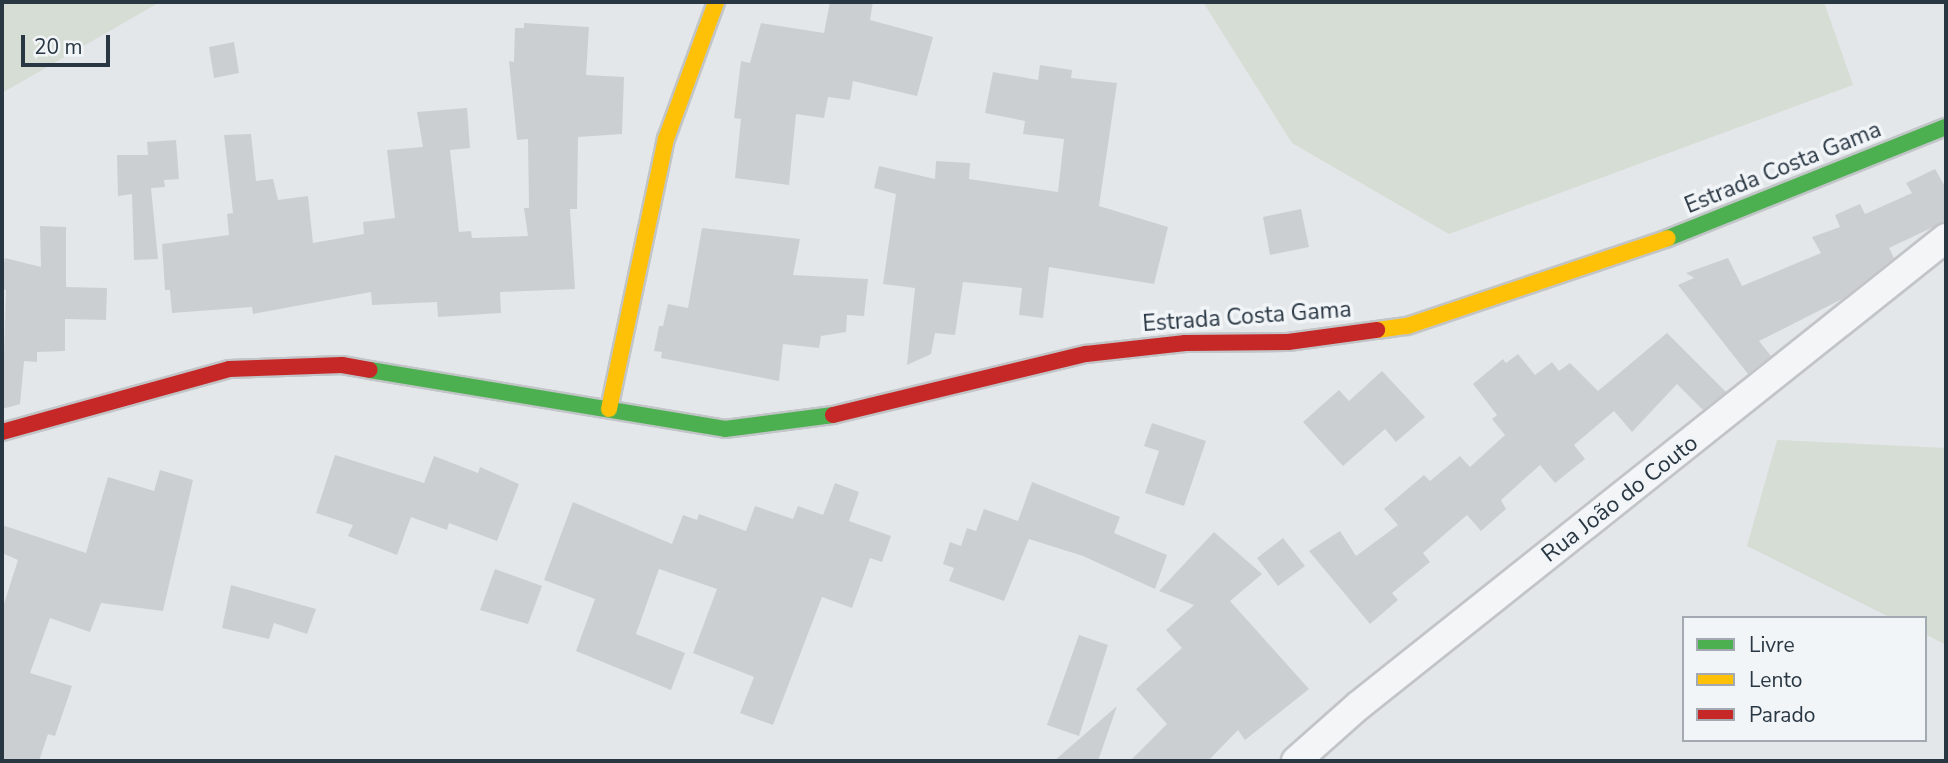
<!DOCTYPE html>
<html>
<head>
<meta charset="utf-8">
<style>
  body { margin:0 }
  #map { position:relative; width:1948px; height:763px; overflow:hidden; background:#e4e7e9; font-family:"Nunito Sans",sans-serif }
  div>[style] { position:absolute }
  [style*='--x'] { left:calc(var(--x)*1px); top:calc(var(--y)*1px); width:calc(var(--w)*1px); rotate:calc(var(--a)*1deg) }
  .green>* { inset:0; background:#d6ddd4 }
  .building>* { inset:0; background:#cccfd1 }
  .roads { filter:drop-shadow(2px 0 #c2c5c7) drop-shadow(-2px 0 #c2c5c7) drop-shadow(0 2px #c2c5c7) drop-shadow(0 -2px #c2c5c7) }
  .street>* { height:28px; margin:-14px; padding:0 14px; transform-origin:14px; border-radius:14px; background:#f3f5f6 }
  .fast>* { height:16px; margin:-8px; padding:0 8px; transform-origin:8px; border-radius:8px; background:#4caf50 }
  .slow>* { height:16px; margin:-8px; padding:0 8px; transform-origin:8px; border-radius:8px; background:#ffc107 }
  .jam>* { height:16px; margin:-8px; padding:0 8px; transform-origin:8px; border-radius:8px; background:#c62828 }
  span { translate:-50% -50%; white-space:nowrap; text-align:center; line-height:1.15; -webkit-text-stroke:7px #f2f5f8; paint-order:stroke }
  .street-label { font-size:23px; color:#293743 }
  .frame { position:absolute; inset:0; border:4px solid #293743; pointer-events:none }
  .legend { position:absolute; left:1682px; top:616px; width:245px; height:126px; box-sizing:border-box; background:#f2f5f8; border:2px solid #a2a9b0; margin:0; padding:9px 12px; list-style:none; font-size:21px; color:#293743 }
  .legend li { display:flex; align-items:center; gap:14px; height:35px }
  .legend b { width:35px; border:2px solid #a2a9b0 }
  .scale { position:absolute; left:21px; top:35px; width:89px; height:32px; box-sizing:border-box; border:4px solid #293743; border-top:0; padding-left:9px; font-size:21px; line-height:24px; white-space:nowrap; color:#293743; -webkit-text-stroke:5px #f2f5f8; paint-order:stroke }
</style>
</head>
<body>
<div id="map">
  <div class="green">
    <i style="clip-path:polygon(2px 2px,160px 2px,2px 93px)"></i>
    <i style="clip-path:polygon(1203px 2px,1824px 2px,1853px 85px,1449px 234px,1292px 143px)"></i>
    <i style="clip-path:polygon(1777px 440px,1946px 448px,1946px 645px,1925px 634px,1925px 618px,1891px 618px,1747px 546px)"></i>
  </div>
  <div class="building">
    <i style="clip-path:polygon(830px 2px,873px 2px,870px 20px,933px 37px,917px 96px,853px 81px,850px 100px,828px 97px,824px 118px,796px 114px,789px 185px,735px 178px,741px 119px,734px 118px,741px 61px,750px 63px,761px 23px,824px 33px)"></i>
    <i style="clip-path:polygon(524px 23px,589px 27px,586px 75px,624px 77px,622px 134px,578px 137px,577px 209px,570px 209px,575px 289px,500px 292px,501px 313px,438px 317px,437px 302px,372px 305px,371px 292px,253px 314px,252px 307px,172px 313px,170px 290px,165px 290px,162px 244px,229px 235px,227px 214px,233px 213px,224px 135px,251px 134px,256px 181px,273px 179px,278px 200px,308px 196px,313px 243px,364px 234px,363px 222px,395px 218px,387px 150px,423px 147px,417px 112px,467px 108px,470px 148px,450px 150px,459px 232px,471px 231px,472px 238px,528px 236px,524px 208px,529px 208px,528px 139px,517px 140px,509px 61px,514px 62px,515px 28px,524px 28px)"></i>
    <i style="clip-path:polygon(234px 42px,239px 73px,214px 78px,209px 47px)"></i>
    <i style="clip-path:polygon(1040px 65px,1072px 70px,1071px 78px,1117px 83px,1099px 206px,1168px 227px,1154px 284px,1049px 267px,1043px 318px,1019px 315px,1022px 288px,963px 282px,955px 335px,935px 333px,931px 354px,907px 365px,915px 288px,883px 284px,896px 194px,874px 188px,879px 166px,935px 179px,936px 161px,970px 163px,969px 179px,1058px 192px,1064px 139px,1023px 134px,1025px 121px,985px 113px,993px 72px,1038px 80px)"></i>
    <i style="clip-path:polygon(176px 140px,179px 179px,164px 180px,165px 187px,151px 188px,158px 259px,134px 260px,132px 194px,118px 196px,117px 155px,148px 155px,147px 142px)"></i>
    <i style="clip-path:polygon(1935px 169px,1946px 188px,1946px 221px,1889px 248px,1894px 258px,1844px 298px,1759px 341px,1771px 356px,1748px 374px,1678px 285px,1694px 278px,1686px 273px,1728px 258px,1742px 286px,1821px 253px,1812px 237px,1840px 227px,1835px 215px,1860px 204px,1865px 214px,1912px 193px,1906px 183px)"></i>
    <i style="clip-path:polygon(1301px 209px,1309px 247px,1270px 255px,1263px 217px)"></i>
    <i style="clip-path:polygon(40px 226px,66px 227px,66px 287px,107px 288px,106px 320px,65px 319px,65px 351px,37px 352px,37px 362px,24px 361px,20px 404px,2px 409px,6px 290px,2px 289px,2px 271px,5px 258px,41px 267px)"></i>
    <i style="clip-path:polygon(702px 228px,800px 239px,793px 275px,868px 279px,864px 316px,847px 315px,846px 332px,821px 336px,819px 348px,783px 344px,779px 381px,661px 358px,662px 352px,654px 351px,659px 326px,663px 326px,668px 304px,688px 308px)"></i>
    <i style="clip-path:polygon(1667px 333px,1726px 392px,1703px 410px,1677px 384px,1632px 432px,1614px 411px,1574px 445px,1585px 459px,1555px 483px,1540px 465px,1501px 500px,1506px 509px,1481px 531px,1467px 515px,1423px 553px,1430px 562px,1392px 593px,1398px 600px,1370px 624px,1309px 551px,1340px 531px,1356px 556px,1398px 525px,1384px 509px,1424px 475px,1430px 481px,1460px 456px,1470px 467px,1505px 435px,1492px 419px,1497px 415px,1473px 384px,1503px 359px,1506px 363px,1518px 354px,1535px 375px,1552px 362px,1559px 371px,1570px 363px,1598px 391px)"></i>
    <i style="clip-path:polygon(1382px 371px,1425px 417px,1396px 442px,1385px 429px,1343px 466px,1303px 422px,1339px 390px,1349px 401px)"></i>
    <i style="clip-path:polygon(1152px 423px,1206px 441px,1184px 506px,1145px 493px,1159px 451px,1144px 446px)"></i>
    <i style="clip-path:polygon(335px 455px,424px 483px,434px 456px,478px 473px,480px 467px,519px 484px,497px 541px,449px 523px,447px 530px,411px 517px,397px 555px,348px 536px,353px 525px,316px 513px)"></i>
    <i style="clip-path:polygon(160px 470px,193px 480px,163px 611px,101px 603px,90px 632px,50px 618px,30px 673px,72px 686px,55px 736px,48px 734px,39px 761px,2px 761px,2px 610px,18px 560px,2px 553px,2px 525px,86px 553px,108px 477px,154px 491px)"></i>
    <i style="clip-path:polygon(1032px 482px,1120px 517px,1114px 533px,1167px 555px,1155px 589px,1083px 556px,1029px 539px,1004px 601px,949px 581px,954px 568px,943px 564px,950px 542px,961px 546px,967px 528px,976px 531px,984px 509px,1018px 521px)"></i>
    <i style="clip-path:polygon(835px 483px,859px 492px,849px 521px,891px 536px,882px 562px,870px 558px,852px 608px,822px 597px,773px 725px,740px 713px,754px 677px,693px 653px,717px 589px,659px 569px,636px 634px,685px 653px,671px 690px,576px 651px,595px 599px,544px 580px,573px 502px,672px 544px,683px 515px,697px 520px,699px 514px,746px 531px,755px 506px,793px 519px,798px 506px,823px 515px)"></i>
    <i style="clip-path:polygon(1214px 532px,1262px 574px,1230px 601px,1309px 689px,1245px 740px,1238px 730px,1208px 761px,1130px 761px,1167px 724px,1136px 689px,1182px 648px,1166px 630px,1194px 605px,1159px 591px)"></i>
    <i style="clip-path:polygon(1283px 538px,1305px 566px,1278px 586px,1257px 558px)"></i>
    <i style="clip-path:polygon(495px 569px,542px 586px,528px 624px,480px 610px)"></i>
    <i style="clip-path:polygon(231px 585px,316px 609px,307px 634px,274px 623px,269px 639px,222px 628px)"></i>
    <i style="clip-path:polygon(1079px 635px,1108px 645px,1079px 736px,1047px 725px)"></i>
    <i style="clip-path:polygon(1117px 706px,1098px 761px,1054px 761px)"></i>
  </div>
  <div class="roads">
    <div class="street">
      <i style="--x:1296;--y:761;--w:83;--a:-41.6"></i>
      <i style="--x:1358;--y:706;--w:752;--a:-38.52"></i>
    </div>
    <div class="fast">
      <i style="--x:1668;--y:238;--w:299;--a:-21.8"></i>
      <i style="--x:370;--y:370;--w:360;--a:9.4"></i>
      <i style="--x:725;--y:429;--w:109;--a:-7.4"></i>
    </div>
    <div class="slow">
      <i style="--x:1377;--y:330;--w:30;--a:-8"></i>
      <i style="--x:1407;--y:326;--w:275;--a:-18.6"></i>
      <i style="--x:609;--y:409;--w:276;--a:-78.1"></i>
      <i style="--x:666;--y:139;--w:146;--a:-69.9"></i>
    </div>
    <div class="jam">
      <i style="--x:833;--y:415;--w:260;--a:-13.6"></i>
      <i style="--x:1086;--y:354;--w:100;--a:-6.3"></i>
      <i style="--x:1185;--y:343;--w:103;--a:-0.6"></i>
      <i style="--x:1288;--y:342;--w:90;--a:-7.7"></i>
      <i style="--x:2;--y:432;--w:236;--a:-15.5"></i>
      <i style="--x:229;--y:369;--w:113;--a:-2"></i>
      <i style="--x:342;--y:365;--w:28;--a:10"></i>
    </div>
  </div>
  <div class="street-label">
    <span style="left:1783px;top:168px;rotate:-22deg">Estrada Costa Gama</span>
    <span style="left:1247px;top:317px;rotate:-4deg">Estrada Costa Gama</span>
    <span style="left:1620px;top:499px;rotate:-38deg">Rua João do Couto</span>
  </div>
  <div class="frame"></div>
  <ul class="legend">
  <li><b style="height:9px;background:#4caf50"></b>Livre</li>
  <li><b style="height:9px;background:#ffc107"></b>Lento</li>
  <li><b style="height:9px;background:#c62828"></b>Parado</li>
  </ul>
  <div class="scale">20 m</div>
</div>
</body>
</html>
